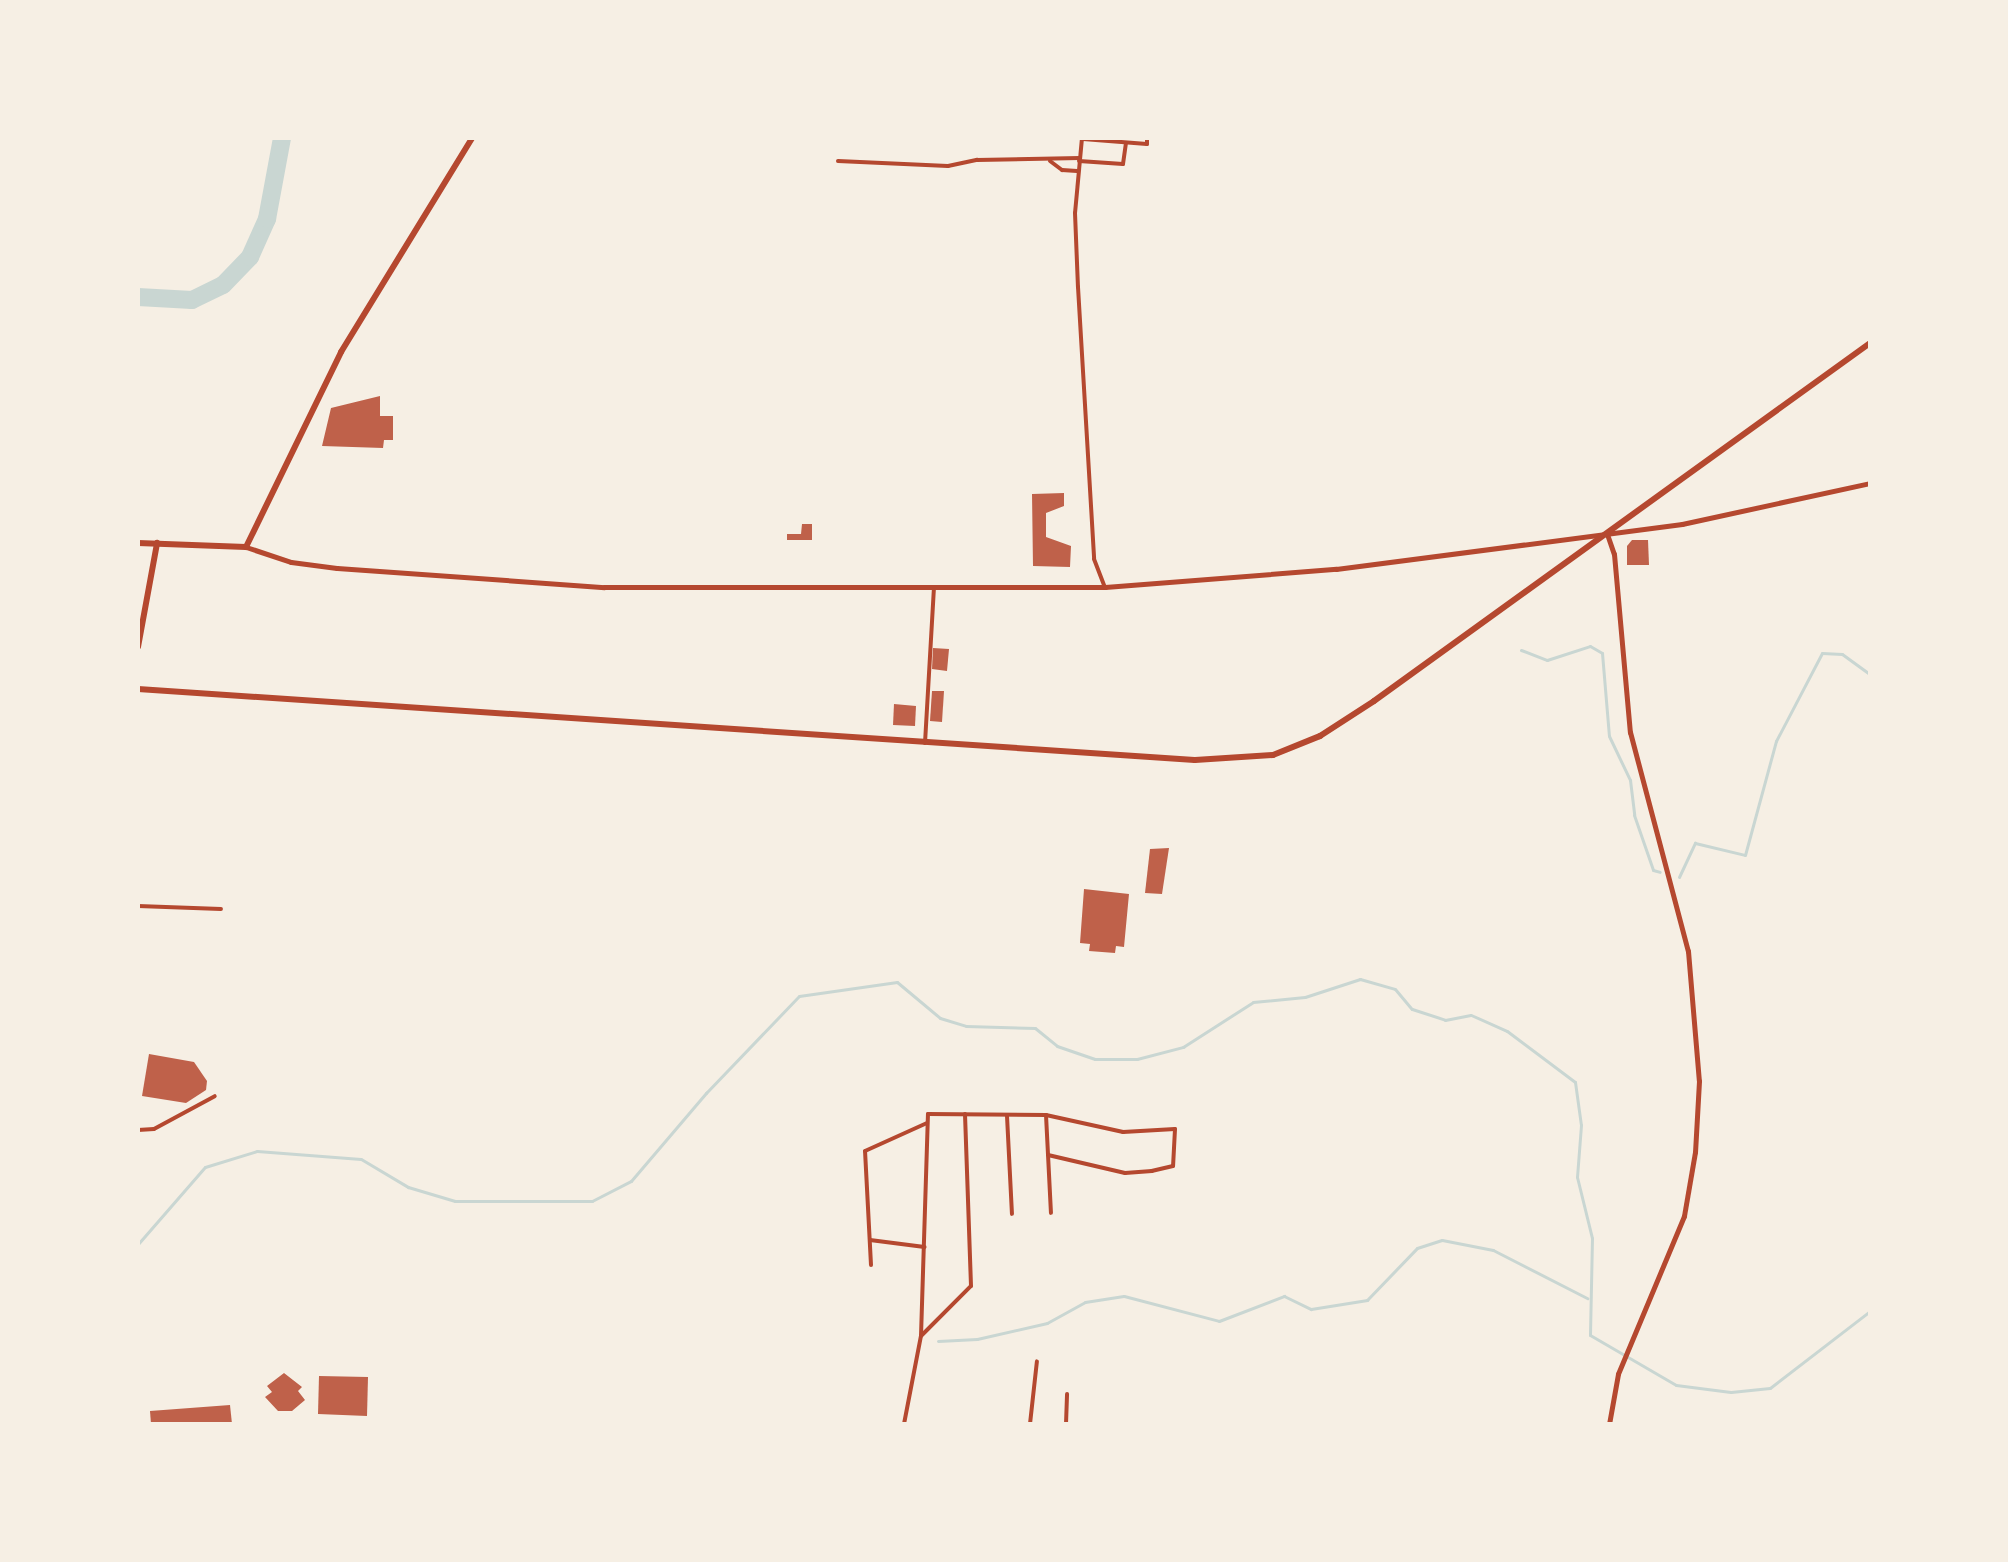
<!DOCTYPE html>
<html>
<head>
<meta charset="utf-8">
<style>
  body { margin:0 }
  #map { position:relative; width:2008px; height:1562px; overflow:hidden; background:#f6efe4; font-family:Jost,sans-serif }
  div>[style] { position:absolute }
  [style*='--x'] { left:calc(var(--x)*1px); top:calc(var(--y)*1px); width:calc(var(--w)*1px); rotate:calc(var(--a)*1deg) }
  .stream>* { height:3px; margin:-1.5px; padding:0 1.5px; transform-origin:1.5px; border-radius:1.5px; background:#c9d6d2 }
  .river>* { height:18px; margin:-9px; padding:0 9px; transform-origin:9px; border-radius:9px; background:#c9d6d2 }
  .building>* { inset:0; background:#bf614a }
  .minor>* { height:4px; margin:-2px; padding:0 2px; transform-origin:2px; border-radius:2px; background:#b5482f }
  .tertiary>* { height:5px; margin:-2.5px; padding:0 2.5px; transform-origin:2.5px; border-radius:2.5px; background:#b5482f }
  .secondary>* { height:6px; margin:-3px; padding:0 3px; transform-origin:3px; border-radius:3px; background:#b5482f }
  span { translate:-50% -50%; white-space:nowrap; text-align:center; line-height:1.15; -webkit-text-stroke:6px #f6efe4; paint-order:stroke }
  .frame { position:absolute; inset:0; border:140px solid #f6efe4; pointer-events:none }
</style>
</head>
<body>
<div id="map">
  <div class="stream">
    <i style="--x:1521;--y:650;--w:28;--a:21"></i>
    <i style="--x:1547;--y:660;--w:45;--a:-18"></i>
    <i style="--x:1590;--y:646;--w:14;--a:30"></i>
    <i style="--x:1602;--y:653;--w:83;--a:85.2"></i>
    <i style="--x:1609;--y:736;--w:49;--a:64.5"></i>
    <i style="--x:1630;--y:780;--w:35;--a:83"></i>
    <i style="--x:1634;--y:815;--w:58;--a:70.9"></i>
    <i style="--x:1653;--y:870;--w:7;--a:16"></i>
    <i style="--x:1679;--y:877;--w:38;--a:-65"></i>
    <i style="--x:1695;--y:843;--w:51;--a:13.5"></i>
    <i style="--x:1745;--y:855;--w:118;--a:-74.8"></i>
    <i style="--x:1776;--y:741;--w:99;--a:-62.4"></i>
    <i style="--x:1822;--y:653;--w:20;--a:3"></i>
    <i style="--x:1842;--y:654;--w:34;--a:36"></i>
    <i style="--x:138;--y:1244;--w:102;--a:-49"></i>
    <i style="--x:205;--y:1167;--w:54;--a:-17.1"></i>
    <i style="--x:257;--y:1151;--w:104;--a:4.4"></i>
    <i style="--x:361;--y:1159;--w:55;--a:30.8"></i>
    <i style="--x:408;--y:1187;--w:49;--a:16.6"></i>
    <i style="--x:455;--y:1201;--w:137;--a:0"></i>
    <i style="--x:592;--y:1201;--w:44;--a:-27.1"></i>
    <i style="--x:631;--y:1181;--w:116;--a:-49.6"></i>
    <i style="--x:706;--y:1093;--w:134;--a:-46.2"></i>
    <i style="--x:799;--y:996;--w:99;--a:-8.1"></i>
    <i style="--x:897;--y:982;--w:56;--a:39.9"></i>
    <i style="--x:940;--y:1018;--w:27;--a:17"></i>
    <i style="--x:966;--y:1026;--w:69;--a:1.7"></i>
    <i style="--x:1035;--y:1028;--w:28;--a:39"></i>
    <i style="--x:1057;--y:1046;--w:40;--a:18.9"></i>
    <i style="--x:1095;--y:1059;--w:42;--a:0"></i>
    <i style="--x:1137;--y:1059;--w:48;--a:-14.6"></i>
    <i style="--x:1183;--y:1047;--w:83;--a:-32.7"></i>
    <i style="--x:1253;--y:1002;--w:52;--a:-5.5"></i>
    <i style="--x:1305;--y:997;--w:58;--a:-18.1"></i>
    <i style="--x:1360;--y:979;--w:36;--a:16"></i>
    <i style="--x:1395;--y:989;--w:26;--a:50"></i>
    <i style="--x:1412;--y:1009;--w:35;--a:18"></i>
    <i style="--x:1445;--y:1020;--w:26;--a:-11"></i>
    <i style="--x:1471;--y:1015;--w:39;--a:24"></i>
    <i style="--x:1507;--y:1031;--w:85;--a:36.9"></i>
    <i style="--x:1575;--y:1082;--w:43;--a:82.1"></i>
    <i style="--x:1581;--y:1125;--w:52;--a:94.4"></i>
    <i style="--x:1577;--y:1177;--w:63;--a:76.2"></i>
    <i style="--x:1592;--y:1238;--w:97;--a:91.2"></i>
    <i style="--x:1590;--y:1335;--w:99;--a:30.2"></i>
    <i style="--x:1676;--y:1385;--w:55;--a:7.3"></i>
    <i style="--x:1731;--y:1392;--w:39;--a:-6"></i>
    <i style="--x:1770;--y:1388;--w:126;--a:-37.6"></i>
    <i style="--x:938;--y:1341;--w:39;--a:-3"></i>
    <i style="--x:977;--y:1339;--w:72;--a:-12.9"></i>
    <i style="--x:1047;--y:1323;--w:43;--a:-28.9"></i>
    <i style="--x:1085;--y:1302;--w:39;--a:-9"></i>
    <i style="--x:1124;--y:1296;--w:98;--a:14.7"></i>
    <i style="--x:1219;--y:1321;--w:70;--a:-21"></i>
    <i style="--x:1284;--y:1296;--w:30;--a:26"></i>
    <i style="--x:1311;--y:1309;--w:57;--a:-9.1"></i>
    <i style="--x:1367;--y:1300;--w:72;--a:-46.1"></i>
    <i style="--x:1417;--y:1248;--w:26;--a:-18"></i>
    <i style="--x:1442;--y:1240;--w:52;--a:11.1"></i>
    <i style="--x:1493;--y:1250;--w:106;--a:27.1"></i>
  </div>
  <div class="river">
    <i style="--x:138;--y:297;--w:54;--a:3.2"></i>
    <i style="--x:192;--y:300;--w:34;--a:-26"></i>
    <i style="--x:223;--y:285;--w:39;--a:-46"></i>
    <i style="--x:250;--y:257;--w:42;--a:-65.9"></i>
    <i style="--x:267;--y:219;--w:82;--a:-79.5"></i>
  </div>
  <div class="building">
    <i style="clip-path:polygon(380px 396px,380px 416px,393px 416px,393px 440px,384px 440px,383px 448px,322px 446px,331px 408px)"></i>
    <i style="clip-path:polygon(1064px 493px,1064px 506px,1046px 513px,1046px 537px,1071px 546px,1070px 567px,1033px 566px,1032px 494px)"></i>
    <i style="clip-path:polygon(802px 524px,812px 524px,812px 540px,787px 540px,787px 534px,801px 534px)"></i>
    <i style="clip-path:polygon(1632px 540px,1648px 540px,1649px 565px,1627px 565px,1627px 546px)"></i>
    <i style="clip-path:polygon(933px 648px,949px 649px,947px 671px,932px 669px)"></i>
    <i style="clip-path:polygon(932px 691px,944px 691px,942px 722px,930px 721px)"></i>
    <i style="clip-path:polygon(894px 704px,916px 706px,915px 726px,893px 725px)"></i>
    <i style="clip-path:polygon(1169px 848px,1162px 894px,1145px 893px,1150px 849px)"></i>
    <i style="clip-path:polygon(1084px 889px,1129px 894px,1124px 947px,1116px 946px,1115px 953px,1089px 951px,1090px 944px,1080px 943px)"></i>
    <i style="clip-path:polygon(149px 1054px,194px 1062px,207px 1081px,206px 1090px,186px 1103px,142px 1096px)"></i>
    <i style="clip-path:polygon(284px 1373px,302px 1387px,298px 1391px,305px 1400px,292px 1411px,278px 1411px,265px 1397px,272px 1392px,267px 1386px)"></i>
    <i style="clip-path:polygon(319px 1376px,368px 1377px,367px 1416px,318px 1414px)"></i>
    <i style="clip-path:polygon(230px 1405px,232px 1424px,151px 1424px,150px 1411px)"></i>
  </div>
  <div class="minor">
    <i style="--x:1082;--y:138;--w:75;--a:95.3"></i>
    <i style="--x:1075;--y:213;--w:74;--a:87.7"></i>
    <i style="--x:1078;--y:287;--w:272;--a:86.6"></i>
    <i style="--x:1094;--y:559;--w:30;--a:69"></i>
    <i style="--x:1083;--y:139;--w:64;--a:4.5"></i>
    <i style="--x:1147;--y:144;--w:6;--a:-90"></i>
    <i style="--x:838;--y:161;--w:110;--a:2.6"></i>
    <i style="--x:948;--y:166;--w:30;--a:-12"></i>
    <i style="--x:977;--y:160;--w:103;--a:-1.1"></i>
    <i style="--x:1050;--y:161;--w:15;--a:37"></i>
    <i style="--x:1062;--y:170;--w:15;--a:4"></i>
    <i style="--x:1079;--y:161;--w:44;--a:3.9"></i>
    <i style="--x:1123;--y:164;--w:21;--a:-82"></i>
    <i style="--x:925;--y:743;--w:156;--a:-86.7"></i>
    <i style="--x:138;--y:906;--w:83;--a:2.1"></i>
    <i style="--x:1046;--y:1115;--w:98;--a:87.1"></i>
    <i style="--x:1007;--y:1116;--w:98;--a:87.1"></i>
    <i style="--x:138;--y:1130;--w:16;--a:-4"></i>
    <i style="--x:154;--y:1129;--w:69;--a:-28.4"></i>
    <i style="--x:870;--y:1240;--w:55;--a:7.3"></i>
    <i style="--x:871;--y:1265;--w:114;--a:-93"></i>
    <i style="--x:865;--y:1151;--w:68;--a:-24.3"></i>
    <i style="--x:922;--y:1335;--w:69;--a:-45"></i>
    <i style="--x:971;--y:1286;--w:172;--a:-92"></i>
    <i style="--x:904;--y:1424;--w:90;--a:-79.1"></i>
    <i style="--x:921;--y:1336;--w:222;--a:-88.2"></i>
    <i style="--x:928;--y:1114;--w:118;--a:0.5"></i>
    <i style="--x:1046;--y:1115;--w:79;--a:12.4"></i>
    <i style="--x:1123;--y:1132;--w:52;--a:-3.3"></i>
    <i style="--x:1175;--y:1129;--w:37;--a:93"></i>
    <i style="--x:1173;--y:1166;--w:22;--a:167"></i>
    <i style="--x:1152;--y:1171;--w:27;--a:176"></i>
    <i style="--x:1125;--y:1173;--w:79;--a:-166.8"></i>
    <i style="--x:1030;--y:1424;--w:63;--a:-83.7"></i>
    <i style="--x:1066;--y:1424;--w:30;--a:-88"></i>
  </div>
  <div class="tertiary">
    <i style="--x:1607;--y:534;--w:21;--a:71"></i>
    <i style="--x:1614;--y:554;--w:179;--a:84.9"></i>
    <i style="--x:1630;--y:732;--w:227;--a:75.2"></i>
    <i style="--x:1688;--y:951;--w:130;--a:85.2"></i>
    <i style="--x:1699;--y:1081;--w:71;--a:93.2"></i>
    <i style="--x:1695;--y:1152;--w:65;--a:99.8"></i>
    <i style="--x:1684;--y:1216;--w:171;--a:112.7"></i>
    <i style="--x:1618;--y:1374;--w:51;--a:100.2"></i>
    <i style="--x:246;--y:547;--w:47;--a:18.4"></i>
    <i style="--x:291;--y:562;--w:46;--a:7.4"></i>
    <i style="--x:337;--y:568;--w:268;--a:4.1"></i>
    <i style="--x:604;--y:587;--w:501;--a:0"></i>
    <i style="--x:1105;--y:587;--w:232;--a:-4.5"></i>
    <i style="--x:1336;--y:569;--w:349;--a:-7.4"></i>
    <i style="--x:1682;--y:524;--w:192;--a:-12.3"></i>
  </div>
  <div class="secondary">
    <i style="--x:138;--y:543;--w:108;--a:2.1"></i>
    <i style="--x:246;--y:547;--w:217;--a:-64"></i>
    <i style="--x:341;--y:352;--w:251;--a:-58.5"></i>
    <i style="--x:138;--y:647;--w:106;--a:-79.6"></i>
    <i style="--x:138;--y:689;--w:1059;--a:3.84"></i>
    <i style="--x:1195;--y:760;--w:78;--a:-3.7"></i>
    <i style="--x:1273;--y:755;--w:51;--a:-22"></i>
    <i style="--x:1320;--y:736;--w:64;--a:-32.9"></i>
    <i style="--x:1374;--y:701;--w:612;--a:-35.82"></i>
  </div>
  <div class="frame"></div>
</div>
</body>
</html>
